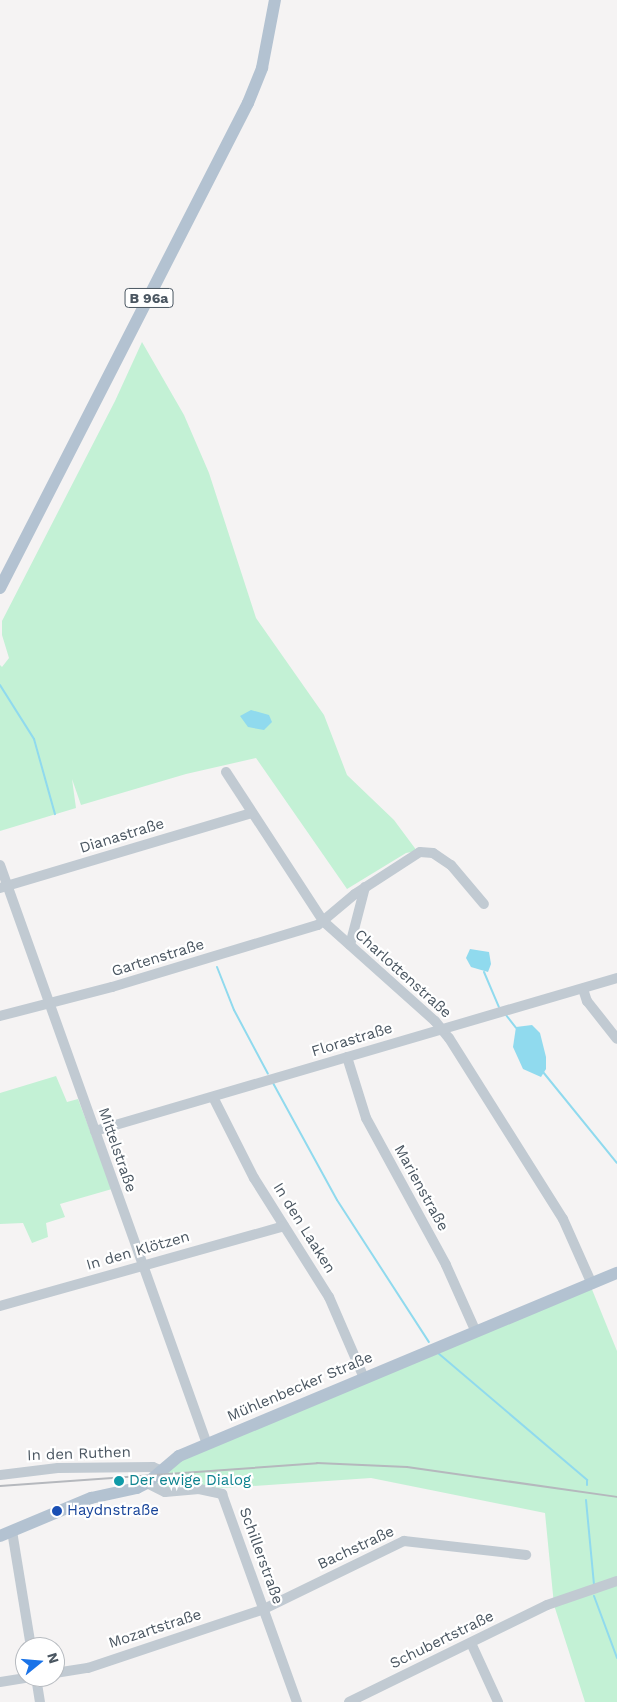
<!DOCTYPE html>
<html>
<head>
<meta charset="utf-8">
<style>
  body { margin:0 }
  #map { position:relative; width:617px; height:1702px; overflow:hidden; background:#f5f3f3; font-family:"Work Sans",sans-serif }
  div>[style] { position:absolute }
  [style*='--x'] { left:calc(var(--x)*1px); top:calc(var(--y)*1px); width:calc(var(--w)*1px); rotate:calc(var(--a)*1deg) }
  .green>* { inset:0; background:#c3f1d5 }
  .water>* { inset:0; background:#90daee }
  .stream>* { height:2px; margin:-1px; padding:0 1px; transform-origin:1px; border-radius:1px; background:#90daee }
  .minor>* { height:10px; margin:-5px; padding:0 5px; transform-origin:5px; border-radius:5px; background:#c1cad2 }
  .major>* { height:12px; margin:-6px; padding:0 6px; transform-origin:6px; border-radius:6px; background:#b3c2d1 }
  .rail>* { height:2px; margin:-1px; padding:0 1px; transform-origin:1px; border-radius:1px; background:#b5b8bd }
  .dots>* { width:14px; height:14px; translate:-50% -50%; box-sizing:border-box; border:2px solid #fff; border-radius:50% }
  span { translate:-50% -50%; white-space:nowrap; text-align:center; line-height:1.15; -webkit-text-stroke:4.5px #fff; paint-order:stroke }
  .shield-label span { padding:1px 4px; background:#fff; border:1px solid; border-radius:4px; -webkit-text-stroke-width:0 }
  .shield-label { font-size:14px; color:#4a5661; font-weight:700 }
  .street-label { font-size:15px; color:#4a5661 }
  .culture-label { font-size:15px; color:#0d838f }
  .left { translate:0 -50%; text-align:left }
  .transit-label { font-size:15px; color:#164399 }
  .north { position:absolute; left:15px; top:1637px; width:50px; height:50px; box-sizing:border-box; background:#fff; border:1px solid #b7bbc0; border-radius:50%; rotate:73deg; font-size:14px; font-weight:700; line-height:20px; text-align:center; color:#4a5661 }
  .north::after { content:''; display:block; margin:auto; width:18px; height:22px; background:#1a73e8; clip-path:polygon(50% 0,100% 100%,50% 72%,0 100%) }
</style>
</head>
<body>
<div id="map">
  <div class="green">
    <i style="clip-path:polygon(142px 342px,184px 415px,209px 473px,256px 618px,324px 715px,347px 775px,394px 820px,417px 851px,406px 853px,347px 889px,256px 758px,186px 774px,81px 805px,72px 779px,76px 808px,0 831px,0 665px,2px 667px,9px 658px,2px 635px,2px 621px,115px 401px)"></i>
    <i style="clip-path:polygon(56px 1076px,67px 1102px,78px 1099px,112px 1189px,60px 1204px,65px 1217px,46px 1223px,48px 1237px,32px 1243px,23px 1223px,0 1224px,0 1093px)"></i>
    <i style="clip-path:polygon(591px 1287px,617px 1351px,617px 1702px,585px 1702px,554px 1605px,545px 1513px,371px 1478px,165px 1492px,150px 1485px,149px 1473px,165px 1470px,188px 1456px)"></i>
  </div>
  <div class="water">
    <i style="clip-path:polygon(251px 710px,269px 715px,272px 722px,264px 730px,248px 727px,240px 716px)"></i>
    <i style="clip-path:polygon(470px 949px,489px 952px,491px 964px,488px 972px,471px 967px,466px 958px)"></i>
    <i style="clip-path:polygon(532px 1025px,540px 1033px,546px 1057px,546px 1069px,541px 1077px,523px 1069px,513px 1047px,516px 1027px)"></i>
  </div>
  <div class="stream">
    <i style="--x:0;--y:685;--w:64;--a:57.8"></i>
    <i style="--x:34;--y:739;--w:78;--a:74.4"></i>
    <i style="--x:217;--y:967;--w:46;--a:68.4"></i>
    <i style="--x:234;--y:1010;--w:72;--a:62"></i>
    <i style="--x:484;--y:972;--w:38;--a:67"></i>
    <i style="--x:506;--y:1015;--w:16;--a:52"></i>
    <i style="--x:543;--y:1072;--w:117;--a:50.9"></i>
    <i style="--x:273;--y:1083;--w:133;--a:61.3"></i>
    <i style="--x:337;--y:1200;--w:169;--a:57.1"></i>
    <i style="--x:438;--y:1353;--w:196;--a:40.4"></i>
    <i style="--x:587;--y:1480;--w:5;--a:90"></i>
    <i style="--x:586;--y:1500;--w:85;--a:84.6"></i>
    <i style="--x:594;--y:1596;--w:66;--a:69.6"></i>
  </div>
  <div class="minor">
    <i style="--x:226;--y:772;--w:178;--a:56.9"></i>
    <i style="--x:323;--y:921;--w:150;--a:41.8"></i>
    <i style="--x:435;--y:1021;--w:22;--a:51"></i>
    <i style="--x:449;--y:1038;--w:214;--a:57.8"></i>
    <i style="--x:563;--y:1219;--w:71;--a:66"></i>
    <i style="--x:0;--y:865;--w:615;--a:70.33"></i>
    <i style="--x:0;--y:888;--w:263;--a:-16.6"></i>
    <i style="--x:350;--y:945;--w:60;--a:-75.5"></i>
    <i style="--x:583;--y:989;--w:13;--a:72"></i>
    <i style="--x:587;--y:1001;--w:48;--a:51.7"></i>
    <i style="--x:0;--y:1016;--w:116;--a:-14.5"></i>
    <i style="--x:112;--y:987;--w:215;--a:-16.8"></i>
    <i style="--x:318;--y:925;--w:48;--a:-40"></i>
    <i style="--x:355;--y:894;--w:77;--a:-32.9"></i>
    <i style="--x:420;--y:852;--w:13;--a:4"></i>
    <i style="--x:433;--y:853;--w:22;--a:34"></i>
    <i style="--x:451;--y:865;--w:51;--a:49.8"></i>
    <i style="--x:347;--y:1057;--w:64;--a:72.7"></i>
    <i style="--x:366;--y:1118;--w:167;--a:61.4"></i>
    <i style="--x:446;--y:1265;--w:73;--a:65.9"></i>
    <i style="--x:213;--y:1097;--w:91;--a:63.2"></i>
    <i style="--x:254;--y:1178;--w:141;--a:57.8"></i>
    <i style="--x:329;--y:1297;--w:88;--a:66.6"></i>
    <i style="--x:95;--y:1131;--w:544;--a:-16.34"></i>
    <i style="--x:0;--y:1306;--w:295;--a:-15.7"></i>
    <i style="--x:0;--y:1475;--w:58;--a:-6.9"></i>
    <i style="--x:58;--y:1468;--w:95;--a:-0.6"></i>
    <i style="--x:153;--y:1467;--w:8;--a:23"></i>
    <i style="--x:147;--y:1483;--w:20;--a:27"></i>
    <i style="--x:165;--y:1492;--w:34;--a:-5"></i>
    <i style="--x:199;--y:1489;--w:24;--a:12"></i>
    <i style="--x:222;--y:1494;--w:221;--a:70.2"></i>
    <i style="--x:12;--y:1531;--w:118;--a:80.7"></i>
    <i style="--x:471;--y:1643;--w:65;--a:65.4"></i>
    <i style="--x:55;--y:1673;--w:33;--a:-9"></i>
    <i style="--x:88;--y:1668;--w:186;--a:-18.5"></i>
    <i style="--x:264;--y:1609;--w:156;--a:-25.9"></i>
    <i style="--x:404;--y:1541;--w:123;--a:6.5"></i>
    <i style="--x:36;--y:1677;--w:25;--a:81"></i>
    <i style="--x:0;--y:1682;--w:31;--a:-9"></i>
    <i style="--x:349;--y:1702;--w:220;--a:-26.1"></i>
    <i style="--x:547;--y:1605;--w:74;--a:-18.9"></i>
  </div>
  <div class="major">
    <i style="--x:0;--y:588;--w:545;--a:-62.92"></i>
    <i style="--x:248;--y:103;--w:38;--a:-68"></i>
    <i style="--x:262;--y:68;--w:69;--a:-79.2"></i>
    <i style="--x:0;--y:1536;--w:99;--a:-22.7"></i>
    <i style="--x:91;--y:1498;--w:47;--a:-12.3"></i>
    <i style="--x:137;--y:1488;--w:11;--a:-27"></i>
    <i style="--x:147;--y:1483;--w:42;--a:-40.2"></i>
    <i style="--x:179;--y:1456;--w:475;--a:-22.7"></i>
  </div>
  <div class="rail">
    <i style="--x:0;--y:1486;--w:318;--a:-4.1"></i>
    <i style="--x:317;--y:1463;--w:90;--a:2.5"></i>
    <i style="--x:407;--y:1467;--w:212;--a:8.1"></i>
  </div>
  <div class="dots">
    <i style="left:119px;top:1481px;background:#0f9aa8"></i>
    <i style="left:57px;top:1511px;background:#1a4fb4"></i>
  </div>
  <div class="shield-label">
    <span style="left:149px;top:298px">B 96a</span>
  </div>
  <div class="street-label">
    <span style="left:122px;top:836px;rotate:-17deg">Dianastraße</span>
    <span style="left:158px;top:958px;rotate:-17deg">Gartenstraße</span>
    <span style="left:403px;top:974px;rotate:42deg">Charlottenstraße</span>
    <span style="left:352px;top:1040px;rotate:-17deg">Florastraße</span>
    <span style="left:117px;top:1150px;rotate:71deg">Mittelstraße</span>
    <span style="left:421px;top:1188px;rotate:61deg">Marienstraße</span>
    <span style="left:304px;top:1228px;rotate:58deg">In den Laaken</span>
    <span style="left:138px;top:1251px;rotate:-16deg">In den Klötzen</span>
    <span style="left:300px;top:1387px;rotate:-23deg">Mühlenbecker Straße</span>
    <span style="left:79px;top:1454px;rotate:-2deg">In den Ruthen</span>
    <span style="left:356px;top:1548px;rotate:-25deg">Bachstraße</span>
    <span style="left:261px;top:1556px;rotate:70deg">Schillerstraße</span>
    <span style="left:155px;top:1629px;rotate:-18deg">Mozartstraße</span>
    <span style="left:442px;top:1640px;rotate:-26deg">Schubertstraße</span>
  </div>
  <div class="culture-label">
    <span class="left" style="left:129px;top:1481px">Der ewige Dialog</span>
  </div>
  <div class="transit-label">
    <span class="left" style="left:67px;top:1511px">Haydnstraße</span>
  </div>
  <div class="north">N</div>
</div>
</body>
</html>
